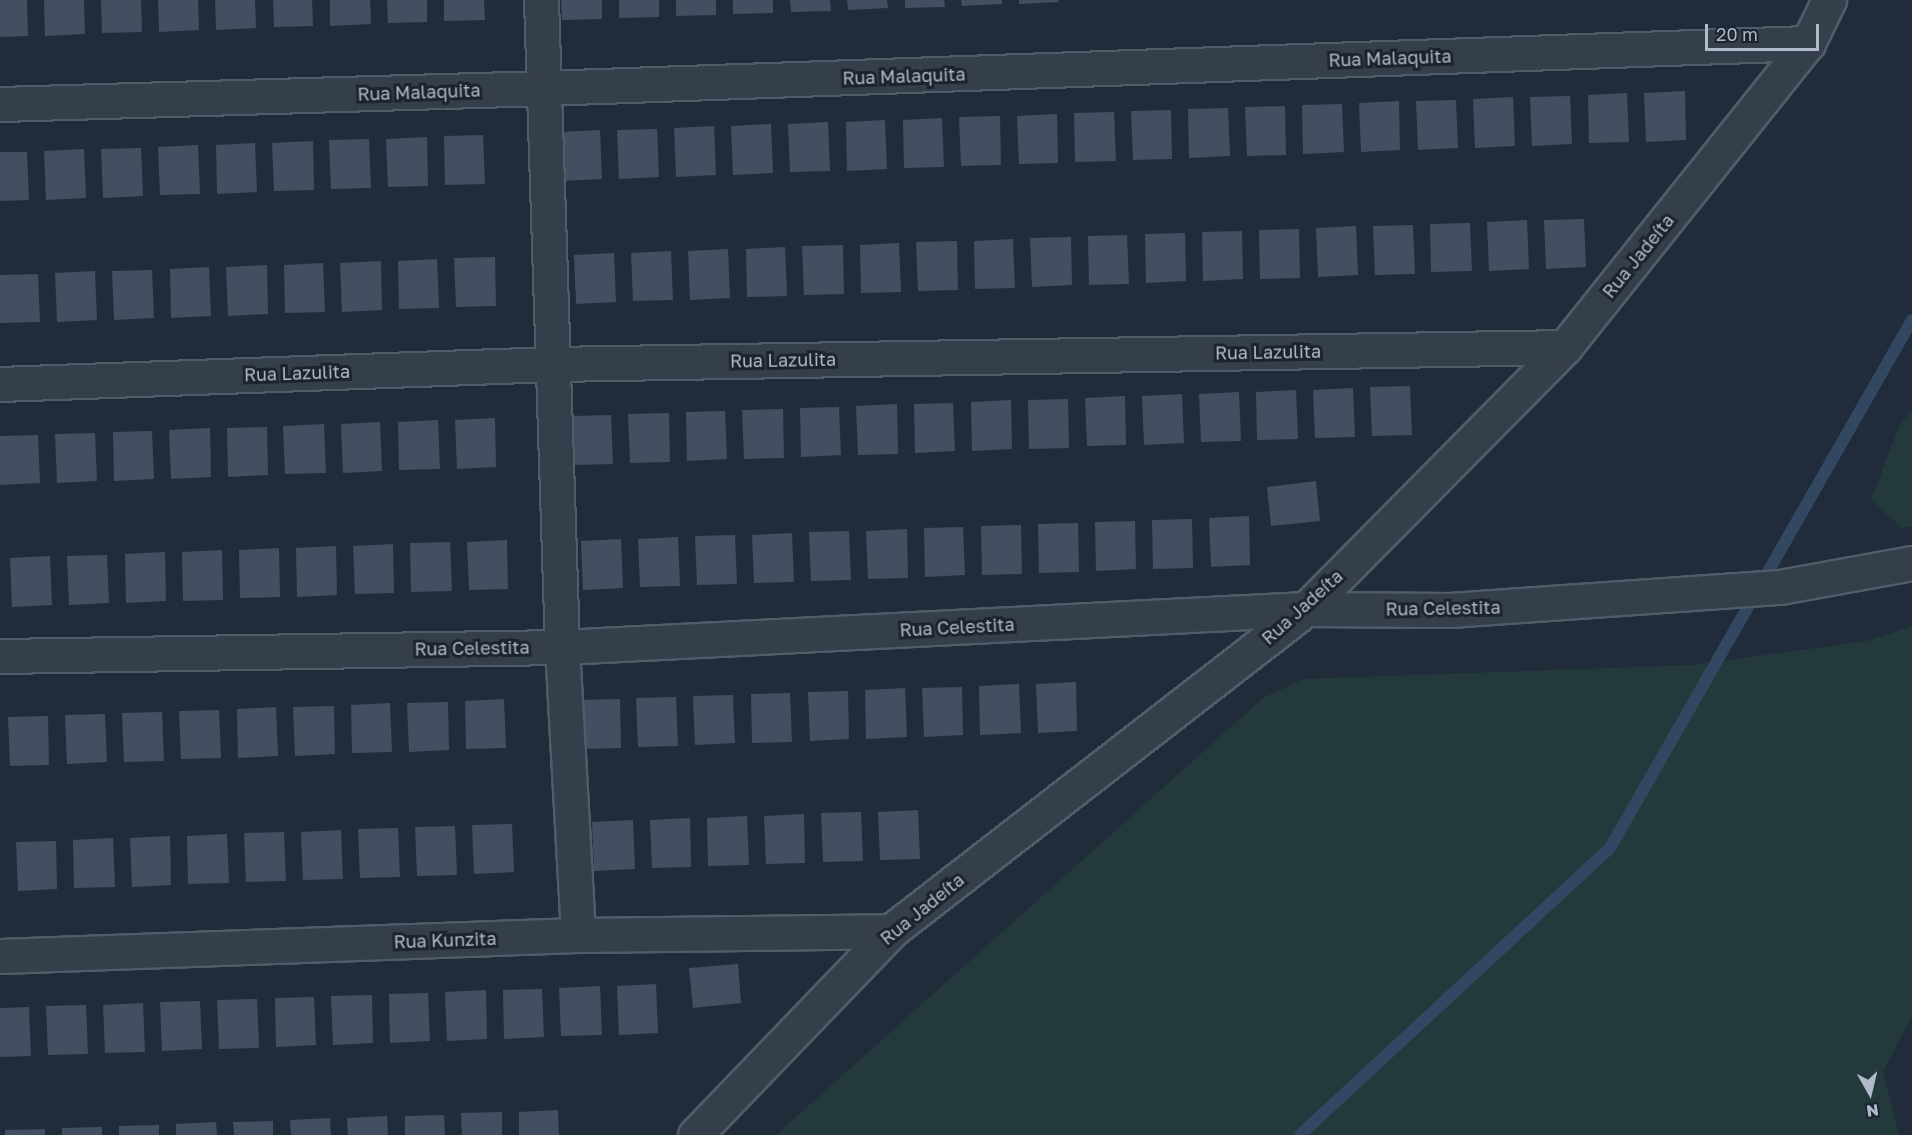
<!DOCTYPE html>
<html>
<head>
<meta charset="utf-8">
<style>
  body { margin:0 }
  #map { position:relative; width:1912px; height:1135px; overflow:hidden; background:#212c3a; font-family:"Golos Text",sans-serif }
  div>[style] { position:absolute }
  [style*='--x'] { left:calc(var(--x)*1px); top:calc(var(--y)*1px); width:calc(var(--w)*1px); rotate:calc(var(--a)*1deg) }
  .green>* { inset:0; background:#23393b }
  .stream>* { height:12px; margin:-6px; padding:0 6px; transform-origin:6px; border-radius:6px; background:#344762 }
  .building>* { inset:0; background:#424f60 }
  .roads { filter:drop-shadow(2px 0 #525c68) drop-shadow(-2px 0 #525c68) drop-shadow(0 2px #525c68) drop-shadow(0 -2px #525c68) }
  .street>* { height:33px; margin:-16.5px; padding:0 16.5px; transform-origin:16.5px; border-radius:16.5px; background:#353e4b }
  span { translate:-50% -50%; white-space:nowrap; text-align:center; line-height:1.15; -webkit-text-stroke:6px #1a232f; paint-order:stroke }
  .street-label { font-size:18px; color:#afb9c7 }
  .north { position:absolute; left:1840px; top:1063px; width:60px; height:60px; -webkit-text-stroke:4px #1a232f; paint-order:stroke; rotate:172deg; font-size:16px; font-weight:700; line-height:24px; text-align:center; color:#afb9c7 }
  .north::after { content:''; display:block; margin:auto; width:21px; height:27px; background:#afb9c7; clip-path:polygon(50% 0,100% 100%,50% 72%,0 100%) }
  .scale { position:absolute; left:1705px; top:24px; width:114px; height:27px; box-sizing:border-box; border:3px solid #afb9c7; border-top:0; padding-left:8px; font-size:18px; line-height:21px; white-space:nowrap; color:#afb9c7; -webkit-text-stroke:4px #1a232f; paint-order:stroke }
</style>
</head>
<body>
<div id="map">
  <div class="green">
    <i style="clip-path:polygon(1912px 410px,1912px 526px,1902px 528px,1871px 500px,1900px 424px)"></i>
    <i style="clip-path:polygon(1912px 626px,1912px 1016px,1883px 1072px,1899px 1135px,776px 1135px,1263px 698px,1303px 679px,1692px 665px,1867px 641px)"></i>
  </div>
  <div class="stream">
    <i style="--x:1300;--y:1135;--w:422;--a:-42.8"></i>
    <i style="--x:1610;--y:848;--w:608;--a:-60.23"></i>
  </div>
  <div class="building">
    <i style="clip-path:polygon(0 0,27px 0,28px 36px,0 37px)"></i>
    <i style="clip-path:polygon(44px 0,84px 0,85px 34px,45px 36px)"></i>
    <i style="clip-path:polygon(101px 0,141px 0,142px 32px,102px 33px)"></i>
    <i style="clip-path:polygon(158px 0,198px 0,199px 30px,159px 32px)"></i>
    <i style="clip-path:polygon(215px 0,255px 0,256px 28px,216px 30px)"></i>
    <i style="clip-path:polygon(273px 0,312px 0,313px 26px,274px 27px)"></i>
    <i style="clip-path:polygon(330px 0,370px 0,371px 24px,330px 26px)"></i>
    <i style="clip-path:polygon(387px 0,427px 0,427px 22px,388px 23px)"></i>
    <i style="clip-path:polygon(444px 0,484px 0,485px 20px,444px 21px)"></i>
    <i style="clip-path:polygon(561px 0,602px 0,602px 19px,562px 20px)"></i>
    <i style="clip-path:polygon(619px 0,659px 0,659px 17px,619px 18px)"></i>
    <i style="clip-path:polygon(676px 0,716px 0,716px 15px,676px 16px)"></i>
    <i style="clip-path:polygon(733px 0,773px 0,773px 13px,733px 14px)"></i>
    <i style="clip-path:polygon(790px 0,830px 0,831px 11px,791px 12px)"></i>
    <i style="clip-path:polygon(847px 0,887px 0,888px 8px,848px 10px)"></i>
    <i style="clip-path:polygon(905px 0,944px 0,945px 7px,905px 8px)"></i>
    <i style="clip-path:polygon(961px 0,1002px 0,1002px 4px,962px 6px)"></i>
    <i style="clip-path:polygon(1019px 0,1058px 0,1059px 2px,1019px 4px)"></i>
    <i style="clip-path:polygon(1685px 91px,1686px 140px,1646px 142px,1644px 93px)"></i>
    <i style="clip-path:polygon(1627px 93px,1629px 142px,1589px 143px,1588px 95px)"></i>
    <i style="clip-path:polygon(1570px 96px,1572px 144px,1532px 146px,1530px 97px)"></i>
    <i style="clip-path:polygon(1513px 97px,1515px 146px,1475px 148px,1473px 99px)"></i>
    <i style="clip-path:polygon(1456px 100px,1458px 148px,1418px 150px,1416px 101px)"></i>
    <i style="clip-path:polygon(1399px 101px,1400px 150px,1361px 152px,1359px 103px)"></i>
    <i style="clip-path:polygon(1342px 104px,1344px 152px,1303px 154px,1302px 105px)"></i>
    <i style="clip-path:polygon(1285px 106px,1286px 155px,1247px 156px,1245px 107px)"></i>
    <i style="clip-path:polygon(1228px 108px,1230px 156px,1189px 158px,1188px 109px)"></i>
    <i style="clip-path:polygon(1171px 110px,1172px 159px,1133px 160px,1131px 111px)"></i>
    <i style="clip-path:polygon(1114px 112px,1116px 161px,1075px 162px,1074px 113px)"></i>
    <i style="clip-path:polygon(1057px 114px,1058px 163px,1019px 164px,1017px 116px)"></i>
    <i style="clip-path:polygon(1000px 116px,1001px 165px,961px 166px,959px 117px)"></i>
    <i style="clip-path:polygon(942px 118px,944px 167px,904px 168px,903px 120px)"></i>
    <i style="clip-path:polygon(885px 120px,887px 169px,847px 171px,846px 122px)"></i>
    <i style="clip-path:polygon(828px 122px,830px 171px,790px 172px,788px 124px)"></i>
    <i style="clip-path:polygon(771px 124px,773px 173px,733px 175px,731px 126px)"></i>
    <i style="clip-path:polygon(714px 126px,716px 175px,676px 177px,674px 128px)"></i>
    <i style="clip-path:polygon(657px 129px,659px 177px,619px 179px,617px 130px)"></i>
    <i style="clip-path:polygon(600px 130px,602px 179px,562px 181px,560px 132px)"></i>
    <i style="clip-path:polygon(483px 135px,485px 184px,445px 185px,444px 136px)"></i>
    <i style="clip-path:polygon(427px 137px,428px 186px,388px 187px,386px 139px)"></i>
    <i style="clip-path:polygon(369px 139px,371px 188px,331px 189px,329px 140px)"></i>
    <i style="clip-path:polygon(313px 141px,314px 190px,274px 191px,272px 143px)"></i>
    <i style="clip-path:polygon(255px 143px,257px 192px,217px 194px,216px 145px)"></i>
    <i style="clip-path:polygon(198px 145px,200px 194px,160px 195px,158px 147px)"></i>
    <i style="clip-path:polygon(141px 148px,143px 196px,103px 198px,101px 149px)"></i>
    <i style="clip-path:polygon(84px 149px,86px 198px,46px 200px,44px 151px)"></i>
    <i style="clip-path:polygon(0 152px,27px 152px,29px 200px,0 201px)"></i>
    <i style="clip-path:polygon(1584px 219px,1586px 267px,1546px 269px,1544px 220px)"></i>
    <i style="clip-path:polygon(1527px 220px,1529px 269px,1489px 271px,1487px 222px)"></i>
    <i style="clip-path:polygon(1470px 223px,1472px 271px,1431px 272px,1430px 224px)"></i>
    <i style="clip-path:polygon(1413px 225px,1415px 274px,1375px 275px,1373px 226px)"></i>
    <i style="clip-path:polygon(1356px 226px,1358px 275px,1318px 277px,1316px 228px)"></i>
    <i style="clip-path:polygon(1299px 229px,1300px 278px,1260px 279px,1259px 230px)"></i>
    <i style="clip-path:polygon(1242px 231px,1243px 279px,1203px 281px,1202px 232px)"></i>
    <i style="clip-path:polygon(1185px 233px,1186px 281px,1146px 283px,1145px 234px)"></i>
    <i style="clip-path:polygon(1127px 235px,1129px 284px,1089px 285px,1088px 236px)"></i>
    <i style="clip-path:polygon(1071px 237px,1072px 285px,1032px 287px,1030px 238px)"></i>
    <i style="clip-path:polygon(1013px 239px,1015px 288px,975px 289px,974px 241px)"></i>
    <i style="clip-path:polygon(957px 241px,958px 290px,918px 291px,916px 242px)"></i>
    <i style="clip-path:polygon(899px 243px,901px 292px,861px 293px,860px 245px)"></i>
    <i style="clip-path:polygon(843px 245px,844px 294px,804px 295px,802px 246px)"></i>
    <i style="clip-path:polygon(785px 247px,787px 296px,747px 297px,746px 249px)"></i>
    <i style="clip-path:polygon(728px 249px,730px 298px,690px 300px,688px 251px)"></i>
    <i style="clip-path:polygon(671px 251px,673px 300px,633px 301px,631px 253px)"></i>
    <i style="clip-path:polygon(614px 253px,616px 302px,576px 304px,574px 255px)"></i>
    <i style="clip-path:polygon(495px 257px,496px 306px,456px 307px,454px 258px)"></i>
    <i style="clip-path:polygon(437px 259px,439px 308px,399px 309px,398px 261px)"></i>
    <i style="clip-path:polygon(381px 261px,382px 310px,342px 312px,340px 263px)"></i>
    <i style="clip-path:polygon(323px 263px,325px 312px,285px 313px,284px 265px)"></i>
    <i style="clip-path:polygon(267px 265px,268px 314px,228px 316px,226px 267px)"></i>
    <i style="clip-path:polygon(209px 267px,211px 316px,171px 318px,170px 269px)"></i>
    <i style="clip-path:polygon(152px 270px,154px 318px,114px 320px,112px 271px)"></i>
    <i style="clip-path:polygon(95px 271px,97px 320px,57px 322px,55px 273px)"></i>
    <i style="clip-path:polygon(38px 274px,40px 322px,0 323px,0 275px)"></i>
    <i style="clip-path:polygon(1410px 386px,1412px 435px,1372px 436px,1370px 387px)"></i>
    <i style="clip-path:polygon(1353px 388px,1355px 437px,1315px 438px,1313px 390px)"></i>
    <i style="clip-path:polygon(1296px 390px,1298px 439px,1257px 440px,1256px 392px)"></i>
    <i style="clip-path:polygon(1239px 392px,1241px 441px,1201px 442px,1199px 394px)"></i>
    <i style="clip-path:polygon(1182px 394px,1184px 443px,1144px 445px,1142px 396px)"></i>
    <i style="clip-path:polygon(1125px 396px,1126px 445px,1087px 446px,1085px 398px)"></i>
    <i style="clip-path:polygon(1068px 399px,1069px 448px,1029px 449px,1028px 400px)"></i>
    <i style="clip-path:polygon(1011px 400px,1012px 449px,972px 451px,971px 402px)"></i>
    <i style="clip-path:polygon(953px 403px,955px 451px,915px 453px,914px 404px)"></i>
    <i style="clip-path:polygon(897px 404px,898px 454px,858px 455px,856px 406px)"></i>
    <i style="clip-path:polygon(839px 407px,841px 455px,801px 457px,800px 408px)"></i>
    <i style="clip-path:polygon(783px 409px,784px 458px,744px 459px,742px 410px)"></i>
    <i style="clip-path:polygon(725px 411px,727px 459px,687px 461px,686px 412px)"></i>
    <i style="clip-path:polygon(669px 413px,670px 462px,630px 463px,628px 414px)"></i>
    <i style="clip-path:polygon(611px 415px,613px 464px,573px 465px,572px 416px)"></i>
    <i style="clip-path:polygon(495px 418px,496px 467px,457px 469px,455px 420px)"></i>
    <i style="clip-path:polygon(438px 420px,440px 469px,399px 470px,398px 422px)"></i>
    <i style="clip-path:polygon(380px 422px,382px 471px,343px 473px,341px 424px)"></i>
    <i style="clip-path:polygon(324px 424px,326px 473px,285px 474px,283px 426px)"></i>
    <i style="clip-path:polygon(267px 427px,268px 475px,228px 477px,227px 428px)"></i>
    <i style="clip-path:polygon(210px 428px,211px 477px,171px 479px,169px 430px)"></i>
    <i style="clip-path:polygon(152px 431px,154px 479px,114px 481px,113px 432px)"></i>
    <i style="clip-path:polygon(95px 433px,97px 481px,57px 483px,55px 434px)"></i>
    <i style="clip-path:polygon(38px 435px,40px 483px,0 485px,0 436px)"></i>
    <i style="clip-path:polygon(1316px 481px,1320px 521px,1271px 526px,1267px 487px)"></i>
    <i style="clip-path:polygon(1249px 516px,1250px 565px,1211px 567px,1209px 518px)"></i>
    <i style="clip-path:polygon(1192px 519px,1193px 568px,1153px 569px,1152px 520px)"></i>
    <i style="clip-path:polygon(1135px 521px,1136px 569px,1096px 571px,1095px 522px)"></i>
    <i style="clip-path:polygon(1078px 523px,1079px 572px,1039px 573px,1038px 524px)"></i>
    <i style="clip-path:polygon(1021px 525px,1022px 574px,982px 575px,981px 526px)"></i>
    <i style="clip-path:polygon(963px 527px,965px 575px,925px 577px,924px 528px)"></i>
    <i style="clip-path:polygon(907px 529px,908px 578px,868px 579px,866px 531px)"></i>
    <i style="clip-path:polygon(849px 531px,851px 580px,811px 581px,809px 532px)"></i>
    <i style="clip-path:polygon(792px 533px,794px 582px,754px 583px,752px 535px)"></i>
    <i style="clip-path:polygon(735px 535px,737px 584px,697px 585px,695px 536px)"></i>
    <i style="clip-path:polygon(678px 537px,680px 586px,640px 587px,638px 539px)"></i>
    <i style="clip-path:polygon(621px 539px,623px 588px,583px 590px,581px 541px)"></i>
    <i style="clip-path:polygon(507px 540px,508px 589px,469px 590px,467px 542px)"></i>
    <i style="clip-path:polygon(450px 542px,452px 591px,411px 592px,410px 543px)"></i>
    <i style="clip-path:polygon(393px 544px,394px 593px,355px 594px,353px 546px)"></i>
    <i style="clip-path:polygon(336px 546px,337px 595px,297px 597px,296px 548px)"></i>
    <i style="clip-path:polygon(279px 548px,280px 597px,240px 598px,239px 550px)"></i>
    <i style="clip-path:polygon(222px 550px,223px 600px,183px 601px,182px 552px)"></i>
    <i style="clip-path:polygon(165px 552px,166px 601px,126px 603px,125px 554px)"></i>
    <i style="clip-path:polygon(107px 555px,109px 603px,69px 605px,67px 556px)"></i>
    <i style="clip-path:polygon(50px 556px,52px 605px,12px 607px,10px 558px)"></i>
    <i style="clip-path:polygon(1076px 682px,1077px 731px,1038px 733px,1036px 684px)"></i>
    <i style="clip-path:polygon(1019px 684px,1021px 733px,980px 735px,979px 686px)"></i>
    <i style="clip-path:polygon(962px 687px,963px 735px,924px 737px,922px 688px)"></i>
    <i style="clip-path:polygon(905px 688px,907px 737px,866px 739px,865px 690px)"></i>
    <i style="clip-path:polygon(848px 691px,849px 739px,810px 741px,808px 692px)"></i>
    <i style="clip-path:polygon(790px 693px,792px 742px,752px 743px,751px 694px)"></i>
    <i style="clip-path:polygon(733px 695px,735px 743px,695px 745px,693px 696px)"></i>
    <i style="clip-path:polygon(676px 697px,678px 746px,638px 747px,636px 698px)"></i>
    <i style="clip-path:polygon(504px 699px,506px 748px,466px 749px,465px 701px)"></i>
    <i style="clip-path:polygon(620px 699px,621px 748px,581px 749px,579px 700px)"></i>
    <i style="clip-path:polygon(448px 702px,449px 750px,409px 752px,407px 703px)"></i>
    <i style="clip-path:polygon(390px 703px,392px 752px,352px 753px,351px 705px)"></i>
    <i style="clip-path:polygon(334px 706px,335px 754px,295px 756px,293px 707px)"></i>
    <i style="clip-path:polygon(276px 707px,278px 756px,238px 758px,237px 709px)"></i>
    <i style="clip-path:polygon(219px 710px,221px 758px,181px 759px,179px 711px)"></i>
    <i style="clip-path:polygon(162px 712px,164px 761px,124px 762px,122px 713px)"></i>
    <i style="clip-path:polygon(105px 714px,107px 762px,67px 764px,65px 715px)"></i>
    <i style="clip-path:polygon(48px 716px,49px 765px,10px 766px,8px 717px)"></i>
    <i style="clip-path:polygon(918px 810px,920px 859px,880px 860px,878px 812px)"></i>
    <i style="clip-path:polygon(861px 812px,863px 861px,823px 862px,821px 813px)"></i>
    <i style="clip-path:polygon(804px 814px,805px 863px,766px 864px,764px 816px)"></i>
    <i style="clip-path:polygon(747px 816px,749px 865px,708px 866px,707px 818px)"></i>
    <i style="clip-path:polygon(690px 818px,691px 867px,652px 868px,650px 820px)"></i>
    <i style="clip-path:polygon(633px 820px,635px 869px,594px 871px,592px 822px)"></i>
    <i style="clip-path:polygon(512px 824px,514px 872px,474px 874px,472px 825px)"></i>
    <i style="clip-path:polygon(455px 826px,457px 875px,417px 876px,415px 827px)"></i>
    <i style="clip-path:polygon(398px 828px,400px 877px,360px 878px,358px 829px)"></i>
    <i style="clip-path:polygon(341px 830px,343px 879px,303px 880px,301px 832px)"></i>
    <i style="clip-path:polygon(284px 832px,286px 881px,246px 882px,244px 833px)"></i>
    <i style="clip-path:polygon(227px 834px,229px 883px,188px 884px,187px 836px)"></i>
    <i style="clip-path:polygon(170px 836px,171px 885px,132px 887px,130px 838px)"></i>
    <i style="clip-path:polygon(113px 838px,115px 887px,74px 888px,73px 840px)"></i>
    <i style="clip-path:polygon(56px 841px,57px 889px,18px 891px,16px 842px)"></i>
    <i style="clip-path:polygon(738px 964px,741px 1003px,693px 1008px,689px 968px)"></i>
    <i style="clip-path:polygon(656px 984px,658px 1033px,619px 1035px,617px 986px)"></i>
    <i style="clip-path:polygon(600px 986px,602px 1035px,561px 1036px,559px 988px)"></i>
    <i style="clip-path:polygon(542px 989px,544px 1037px,504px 1039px,503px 990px)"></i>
    <i style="clip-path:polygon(486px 990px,487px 1039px,447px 1041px,445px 992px)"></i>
    <i style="clip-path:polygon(428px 993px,430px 1041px,390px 1043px,389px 994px)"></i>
    <i style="clip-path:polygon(372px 995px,373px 1043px,333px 1045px,331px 996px)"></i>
    <i style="clip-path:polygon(314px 997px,316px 1045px,276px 1047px,275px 998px)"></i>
    <i style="clip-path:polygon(257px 999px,259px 1048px,219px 1049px,217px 1000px)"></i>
    <i style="clip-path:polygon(200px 1001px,202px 1049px,162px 1051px,160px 1002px)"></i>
    <i style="clip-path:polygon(143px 1003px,145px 1052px,105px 1053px,103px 1005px)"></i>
    <i style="clip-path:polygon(86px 1005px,88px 1054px,48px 1055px,46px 1006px)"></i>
    <i style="clip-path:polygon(29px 1007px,31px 1056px,0 1057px,0 1008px)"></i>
    <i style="clip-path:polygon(558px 1110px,559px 1135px,519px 1135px,519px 1112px)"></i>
    <i style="clip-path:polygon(502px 1112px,502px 1135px,462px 1135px,461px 1113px)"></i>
    <i style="clip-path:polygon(444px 1115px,445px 1135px,405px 1135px,405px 1116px)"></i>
    <i style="clip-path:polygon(387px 1116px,388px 1135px,348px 1135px,347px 1118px)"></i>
    <i style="clip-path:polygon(330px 1118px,331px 1135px,291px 1135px,290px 1120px)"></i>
    <i style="clip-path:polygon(273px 1121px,273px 1135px,234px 1135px,233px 1122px)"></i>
    <i style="clip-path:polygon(216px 1122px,217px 1135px,176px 1135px,176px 1124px)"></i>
    <i style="clip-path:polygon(159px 1125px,159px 1135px,119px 1135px,119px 1126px)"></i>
    <i style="clip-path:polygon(102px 1127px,102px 1135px,62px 1135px,62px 1128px)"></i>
    <i style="clip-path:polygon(45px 1129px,45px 1135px,5px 1135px,5px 1130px)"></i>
  </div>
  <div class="roads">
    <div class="street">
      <i style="--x:541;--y:0;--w:647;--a:88.14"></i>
      <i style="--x:562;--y:647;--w:288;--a:86.8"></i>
      <i style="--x:0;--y:104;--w:544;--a:-1.68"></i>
      <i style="--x:544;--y:88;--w:1265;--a:-2.04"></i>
      <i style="--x:0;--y:384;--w:553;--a:-2.07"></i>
      <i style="--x:553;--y:364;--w:1012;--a:-0.96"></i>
      <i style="--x:0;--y:656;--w:562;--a:-0.92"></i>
      <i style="--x:562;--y:647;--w:745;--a:-2.92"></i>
      <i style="--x:1306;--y:609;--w:144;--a:0.4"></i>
      <i style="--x:1450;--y:610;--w:331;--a:-4"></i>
      <i style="--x:1780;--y:587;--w:134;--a:-10.3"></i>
      <i style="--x:0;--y:956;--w:578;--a:-2.08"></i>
      <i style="--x:578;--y:935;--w:313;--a:-0.7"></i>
      <i style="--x:695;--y:1135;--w:283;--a:-46.1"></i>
      <i style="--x:891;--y:931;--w:525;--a:-37.81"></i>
      <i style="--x:1306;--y:609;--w:368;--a:-45.3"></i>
      <i style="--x:1565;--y:347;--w:389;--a:-51.4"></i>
      <i style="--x:1808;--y:43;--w:48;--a:-64"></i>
    </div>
  </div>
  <div class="street-label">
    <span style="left:1390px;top:58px;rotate:-2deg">Rua Malaquita</span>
    <span style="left:904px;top:76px;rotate:-2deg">Rua Malaquita</span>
    <span style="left:419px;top:92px;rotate:-2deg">Rua Malaquita</span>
    <span style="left:1638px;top:256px;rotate:-51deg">Rua Jadeíta</span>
    <span style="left:1268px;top:352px;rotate:-1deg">Rua Lazulita</span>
    <span style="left:783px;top:360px;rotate:-1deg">Rua Lazulita</span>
    <span style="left:297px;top:373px;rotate:-2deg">Rua Lazulita</span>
    <span style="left:1302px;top:607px;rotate:-42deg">Rua Jadeíta</span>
    <span style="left:1443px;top:608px;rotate:-1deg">Rua Celestita</span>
    <span style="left:957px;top:627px;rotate:-3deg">Rua Celestita</span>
    <span style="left:472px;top:648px;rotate:-1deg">Rua Celestita</span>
    <span style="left:922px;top:909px;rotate:-39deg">Rua Jadeíta</span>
    <span style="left:445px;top:940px;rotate:-2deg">Rua Kunzita</span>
  </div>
  <div class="north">N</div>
  <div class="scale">20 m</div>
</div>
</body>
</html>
